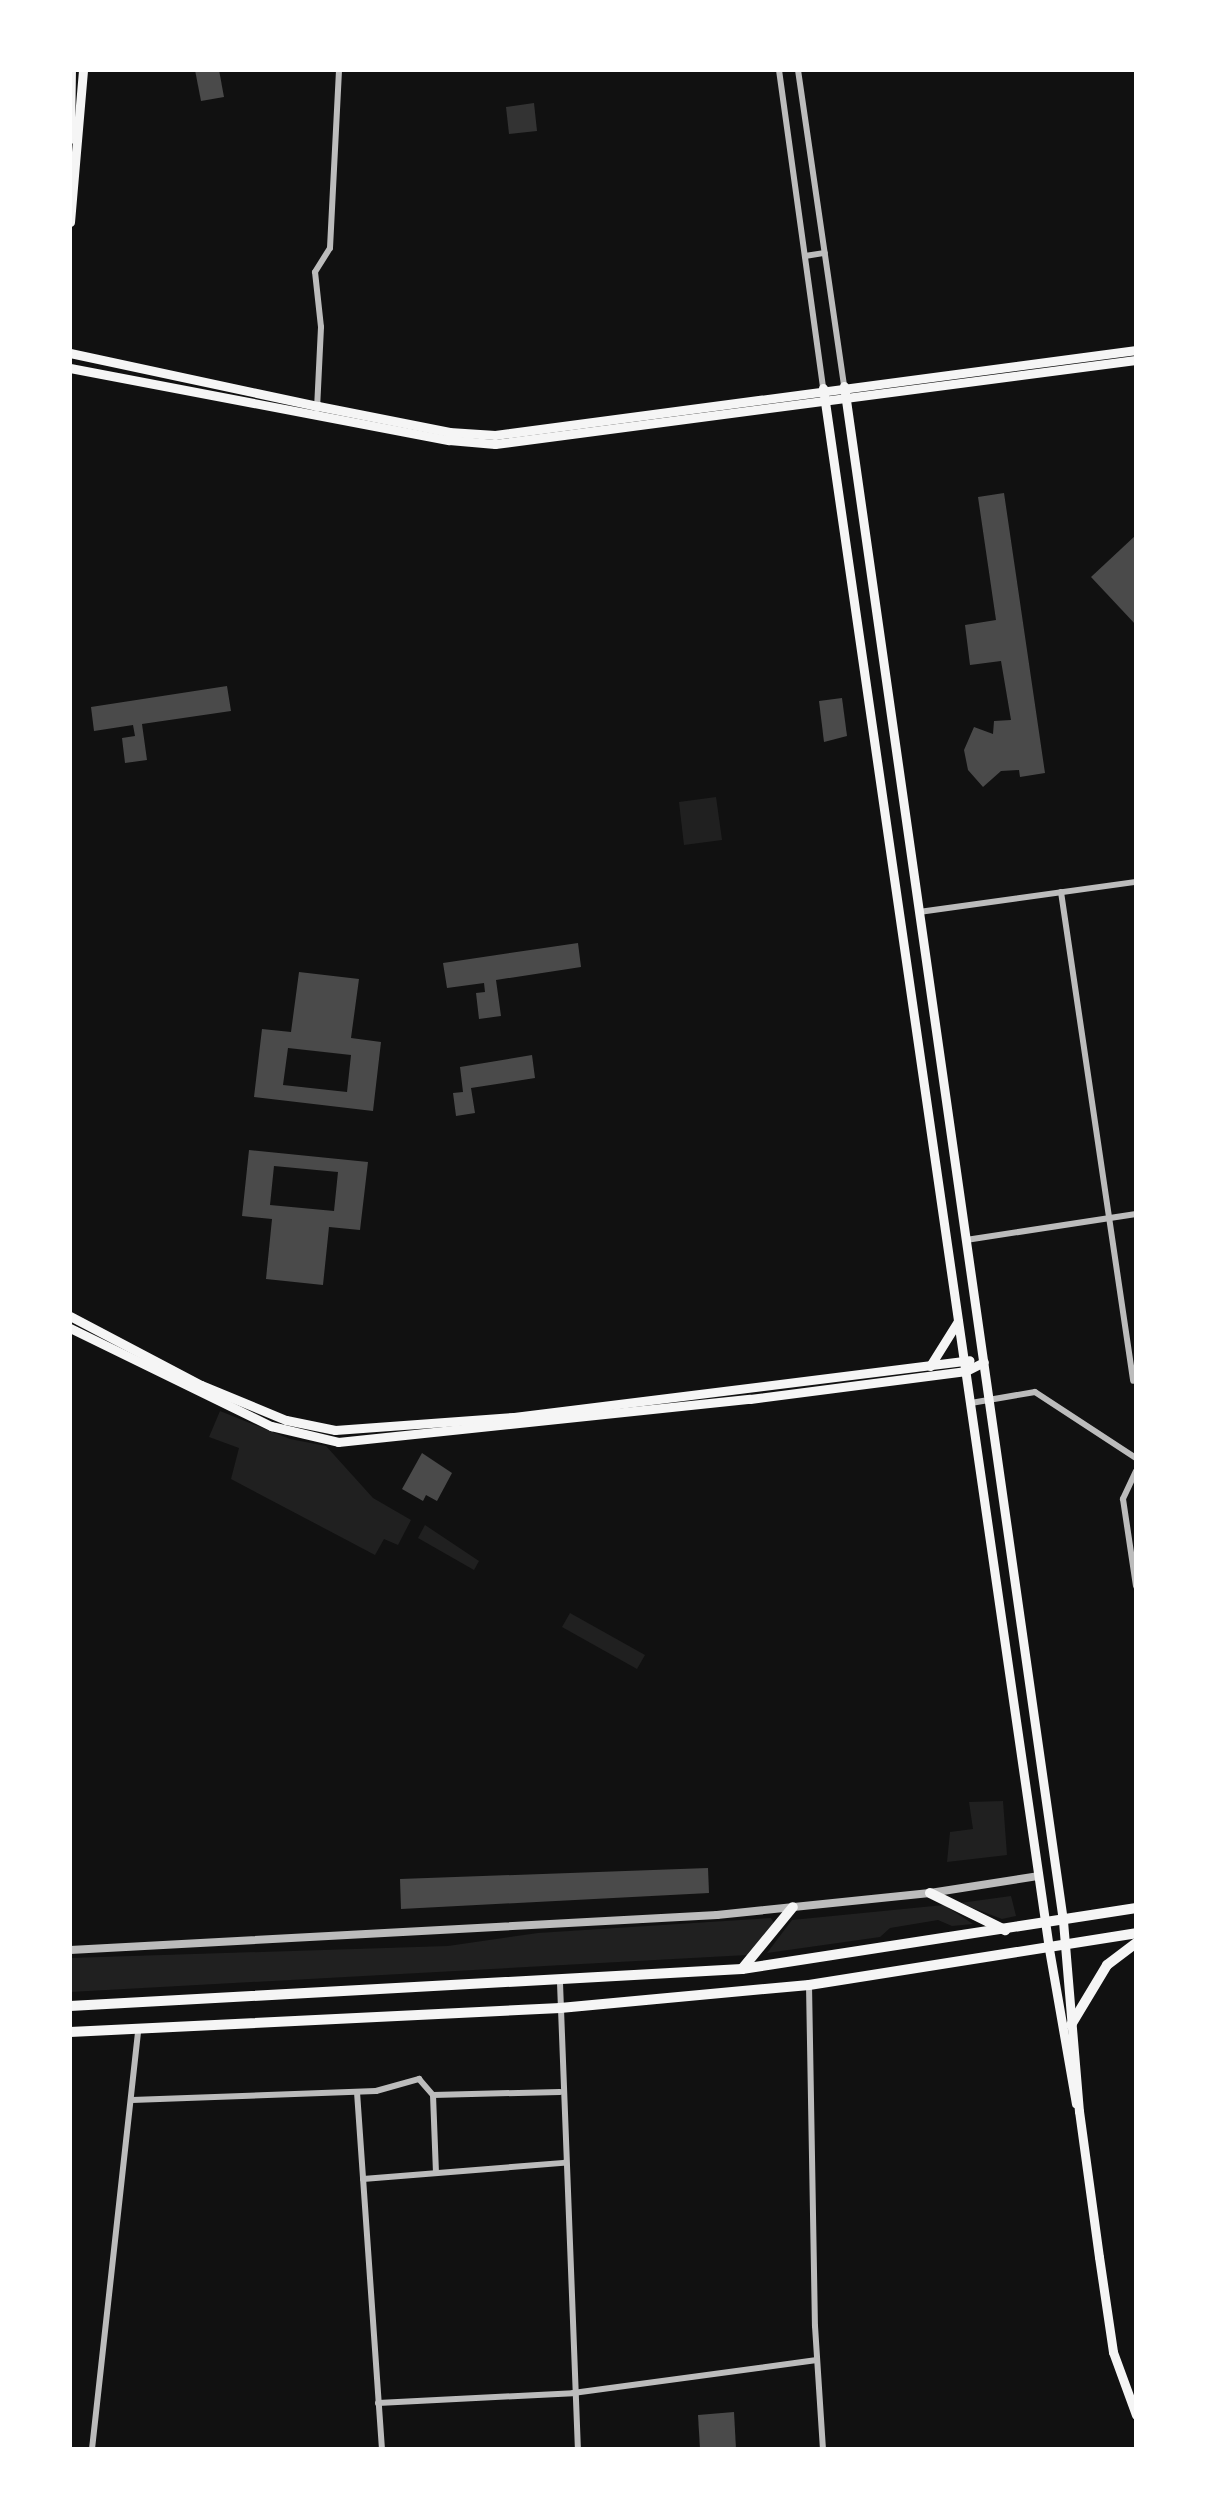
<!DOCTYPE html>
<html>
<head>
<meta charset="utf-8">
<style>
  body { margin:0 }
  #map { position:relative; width:1206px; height:2519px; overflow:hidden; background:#111; font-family:Montserrat,sans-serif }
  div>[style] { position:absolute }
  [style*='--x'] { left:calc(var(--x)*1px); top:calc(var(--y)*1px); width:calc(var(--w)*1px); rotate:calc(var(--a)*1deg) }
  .green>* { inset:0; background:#202020 }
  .water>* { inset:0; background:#333 }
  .building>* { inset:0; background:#4a4a4a }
  .minor>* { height:6px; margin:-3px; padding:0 3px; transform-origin:3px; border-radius:3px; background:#bcbcbc }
  .tertiary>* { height:8px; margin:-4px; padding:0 4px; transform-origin:4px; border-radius:4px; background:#bcbcbc }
  .secondary>* { height:9px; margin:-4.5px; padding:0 4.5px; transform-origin:4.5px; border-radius:4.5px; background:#f5f5f5 }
  .trunk>* { height:10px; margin:-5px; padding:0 5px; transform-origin:5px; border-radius:5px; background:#f5f5f5 }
  span { translate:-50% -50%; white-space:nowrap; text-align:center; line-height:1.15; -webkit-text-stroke:8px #fff; paint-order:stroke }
  .frame { position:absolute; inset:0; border:72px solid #fff; pointer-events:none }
</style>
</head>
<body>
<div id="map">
  <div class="green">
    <i style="clip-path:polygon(716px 797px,722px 840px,684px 845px,679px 802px)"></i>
    <i style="clip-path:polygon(220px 1411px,290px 1439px,326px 1446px,373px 1498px,411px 1520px,398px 1545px,384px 1539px,375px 1555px,231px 1479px,239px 1448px,209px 1437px)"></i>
    <i style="clip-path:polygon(425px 1525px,479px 1561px,474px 1570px,418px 1538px)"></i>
    <i style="clip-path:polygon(570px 1613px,645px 1655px,637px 1669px,562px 1627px)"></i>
    <i style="clip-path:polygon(1003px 1801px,1007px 1855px,947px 1862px,950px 1832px,973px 1829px,969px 1802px)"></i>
    <i style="clip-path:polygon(1011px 1896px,1016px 1916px,1002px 1919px,960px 1903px)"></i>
    <i style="clip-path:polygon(944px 1905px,973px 1924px,952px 1926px,938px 1920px,890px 1928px,880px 1937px,767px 1953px,792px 1920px)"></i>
    <i style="clip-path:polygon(771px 1918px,774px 1923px,747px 1955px,70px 1992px,70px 1958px,448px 1946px,538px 1933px)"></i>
  </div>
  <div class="water">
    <i style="clip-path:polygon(534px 103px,537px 131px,509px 134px,506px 107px)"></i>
  </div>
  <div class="building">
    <i style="clip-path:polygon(195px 70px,219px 70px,224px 97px,201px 101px)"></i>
    <i style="clip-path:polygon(1004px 493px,1045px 773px,1020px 777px,1019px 770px,1001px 771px,983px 787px,968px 770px,964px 750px,974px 727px,993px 734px,994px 721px,1011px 720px,1001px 661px,970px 665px,965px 625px,996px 620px,978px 497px)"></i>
    <i style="clip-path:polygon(1136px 535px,1136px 625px,1091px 577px)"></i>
    <i style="clip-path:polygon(227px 686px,231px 711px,142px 724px,147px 760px,125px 763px,122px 738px,135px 736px,133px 725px,94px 731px,91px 707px)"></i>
    <i style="clip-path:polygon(842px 698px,847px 736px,824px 742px,819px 701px)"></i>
    <i style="clip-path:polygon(578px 943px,581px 967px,496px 980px,501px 1016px,479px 1019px,476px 993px,485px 992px,484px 983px,447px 988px,443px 963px)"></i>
    <i style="clip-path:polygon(evenodd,299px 972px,359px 979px,351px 1038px,381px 1042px,373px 1111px,254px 1097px,262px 1029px,291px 1032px,299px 972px,288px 1048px,351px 1055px,347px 1092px,283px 1085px,288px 1048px)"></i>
    <i style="clip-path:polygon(532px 1055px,535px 1078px,471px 1088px,475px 1113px,456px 1116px,453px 1093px,463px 1092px,460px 1067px)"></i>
    <i style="clip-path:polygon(evenodd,249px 1150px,368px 1162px,360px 1230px,329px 1227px,323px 1285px,266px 1279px,272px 1219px,242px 1216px,249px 1150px,274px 1166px,338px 1172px,334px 1211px,270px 1205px,274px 1166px)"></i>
    <i style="clip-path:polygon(422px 1453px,452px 1473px,437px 1501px,426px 1495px,423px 1501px,402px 1489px)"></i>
    <i style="clip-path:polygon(708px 1868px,709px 1893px,401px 1909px,400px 1879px)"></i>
    <i style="clip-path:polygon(734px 2412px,736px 2449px,700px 2449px,698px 2415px)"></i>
  </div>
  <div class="minor">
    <i style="--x:779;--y:70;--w:321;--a:82.1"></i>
    <i style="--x:798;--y:70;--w:319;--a:81.7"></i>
    <i style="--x:805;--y:256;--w:20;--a:-9"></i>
    <i style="--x:317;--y:409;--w:82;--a:-87.2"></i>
    <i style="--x:321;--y:327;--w:55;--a:-96.2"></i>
    <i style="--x:315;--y:272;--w:28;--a:-58"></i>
    <i style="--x:330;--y:248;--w:178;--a:-87.1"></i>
    <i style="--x:1061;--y:892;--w:494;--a:81.6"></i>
    <i style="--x:919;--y:912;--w:219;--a:-7.9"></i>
    <i style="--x:966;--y:1240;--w:172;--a:-8.7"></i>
    <i style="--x:971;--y:1403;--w:65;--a:-9.8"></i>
    <i style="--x:1035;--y:1392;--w:121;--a:33.2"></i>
    <i style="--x:1136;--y:1471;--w:31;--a:115"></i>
    <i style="--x:1123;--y:1499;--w:88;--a:81.5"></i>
    <i style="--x:560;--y:1983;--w:466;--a:87.8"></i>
    <i style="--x:809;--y:1985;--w:341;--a:89"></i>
    <i style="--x:815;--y:2326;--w:123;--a:86.3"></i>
    <i style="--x:357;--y:2092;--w:358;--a:86"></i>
    <i style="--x:433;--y:2095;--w:78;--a:87.8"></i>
    <i style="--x:132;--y:2100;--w:244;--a:-2.1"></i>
    <i style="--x:376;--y:2091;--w:45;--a:-15.6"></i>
    <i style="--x:419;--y:2079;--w:21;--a:49"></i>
    <i style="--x:433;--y:2095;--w:127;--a:-1.4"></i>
    <i style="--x:363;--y:2179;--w:201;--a:-4.6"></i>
    <i style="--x:378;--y:2403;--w:195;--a:-2.9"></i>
    <i style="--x:573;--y:2393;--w:246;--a:-7.7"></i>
    <i style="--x:92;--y:2449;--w:423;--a:-83.7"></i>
  </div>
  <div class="tertiary">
    <i style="--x:70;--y:1950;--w:648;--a:-3.1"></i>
    <i style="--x:717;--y:1915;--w:214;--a:-5.9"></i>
    <i style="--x:930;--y:1893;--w:109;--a:-8.9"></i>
  </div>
  <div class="secondary">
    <i style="--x:70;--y:139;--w:69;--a:-89.2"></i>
    <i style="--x:70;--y:222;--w:153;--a:-85.1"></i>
    <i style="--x:70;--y:353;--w:254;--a:12.1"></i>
    <i style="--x:318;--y:406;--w:134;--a:11.2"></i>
    <i style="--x:449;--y:432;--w:46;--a:3.7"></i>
    <i style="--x:495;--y:435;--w:647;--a:-7.55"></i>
    <i style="--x:70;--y:368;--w:386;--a:10.8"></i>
    <i style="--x:449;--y:440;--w:46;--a:5"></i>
    <i style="--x:495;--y:444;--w:646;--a:-7.47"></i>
    <i style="--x:844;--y:386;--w:1551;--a:81.88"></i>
    <i style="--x:1063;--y:1921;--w:191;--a:85.2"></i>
    <i style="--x:1079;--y:2111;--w:147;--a:82.2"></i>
    <i style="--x:1099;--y:2257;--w:96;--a:81.6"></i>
    <i style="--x:1113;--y:2352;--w:67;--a:69.9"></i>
    <i style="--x:823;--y:388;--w:1577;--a:81.76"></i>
    <i style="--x:1049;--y:1949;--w:157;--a:80.1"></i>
    <i style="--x:70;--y:1316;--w:148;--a:27.8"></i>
    <i style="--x:201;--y:1385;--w:92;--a:22.4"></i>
    <i style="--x:286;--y:1420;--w:50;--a:11.5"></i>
    <i style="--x:335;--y:1430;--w:179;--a:-4.2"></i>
    <i style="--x:514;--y:1417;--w:459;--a:-7.1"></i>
    <i style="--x:70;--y:1328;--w:224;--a:26"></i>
    <i style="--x:271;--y:1426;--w:69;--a:13.4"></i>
    <i style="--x:338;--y:1442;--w:414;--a:-6"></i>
    <i style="--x:750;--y:1399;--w:218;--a:-7.4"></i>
    <i style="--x:966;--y:1371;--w:20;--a:-27"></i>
    <i style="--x:930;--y:1366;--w:53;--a:-58.1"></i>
  </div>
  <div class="trunk">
    <i style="--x:930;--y:1893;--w:84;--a:26.3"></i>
    <i style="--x:742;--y:1969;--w:80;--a:-50.6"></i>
    <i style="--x:70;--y:2006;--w:673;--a:-3.15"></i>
    <i style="--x:742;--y:1969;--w:399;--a:-8.8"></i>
    <i style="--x:1071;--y:2025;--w:70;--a:-59"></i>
    <i style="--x:1107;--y:1965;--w:36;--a:-37"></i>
    <i style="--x:70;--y:2032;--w:491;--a:-2.8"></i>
    <i style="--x:560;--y:2008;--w:250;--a:-5.3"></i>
    <i style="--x:809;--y:1985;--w:331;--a:-9"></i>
  </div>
  <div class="frame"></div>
</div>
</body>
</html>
